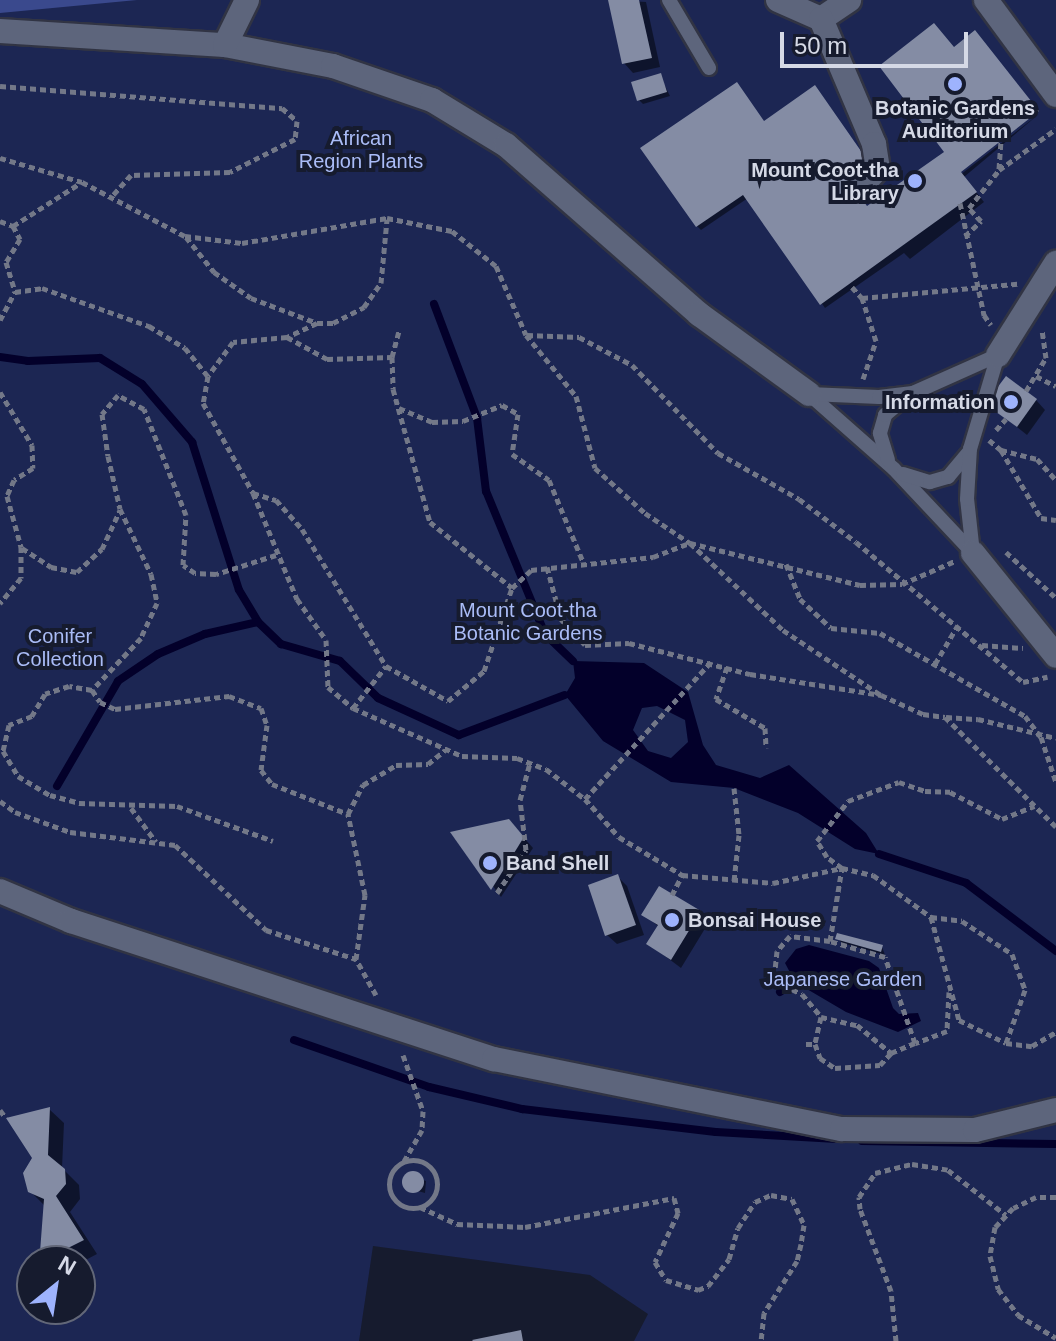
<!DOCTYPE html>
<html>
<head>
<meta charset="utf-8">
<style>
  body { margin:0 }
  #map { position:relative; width:1056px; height:1341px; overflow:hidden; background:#161b2e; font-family:Helvetica,sans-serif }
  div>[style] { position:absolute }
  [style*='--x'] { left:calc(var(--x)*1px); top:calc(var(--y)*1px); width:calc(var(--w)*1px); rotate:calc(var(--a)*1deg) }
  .green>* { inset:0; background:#1c2653 }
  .forest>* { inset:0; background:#3a498d }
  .water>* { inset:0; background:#03002a }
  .shadow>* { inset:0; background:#0007 }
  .stream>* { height:8px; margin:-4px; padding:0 4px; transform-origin:4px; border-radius:4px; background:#03002a }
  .building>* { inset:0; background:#848ca4 }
  .round { border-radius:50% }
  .path>* { height:5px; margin-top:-2.5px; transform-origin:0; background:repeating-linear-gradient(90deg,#737888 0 6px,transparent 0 10px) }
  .path>.ring { margin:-2.5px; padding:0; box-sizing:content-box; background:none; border:5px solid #737888; border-radius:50% }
  .roads { filter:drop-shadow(2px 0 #313444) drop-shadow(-2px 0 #313444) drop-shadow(0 2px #313444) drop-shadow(0 -2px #313444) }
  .lane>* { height:14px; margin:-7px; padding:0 7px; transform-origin:7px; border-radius:7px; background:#5d657c }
  .street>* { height:24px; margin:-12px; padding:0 12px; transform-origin:12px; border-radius:12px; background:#5d657c }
  .dots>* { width:22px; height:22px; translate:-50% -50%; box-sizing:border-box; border:4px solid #161b2e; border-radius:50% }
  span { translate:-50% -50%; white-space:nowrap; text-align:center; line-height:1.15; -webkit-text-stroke:8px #161b2e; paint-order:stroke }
  .poi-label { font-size:20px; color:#d5d9e6; font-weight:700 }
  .right { translate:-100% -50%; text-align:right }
  .left { translate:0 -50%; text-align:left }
  .park-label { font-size:20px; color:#aabcf7 }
  .north { position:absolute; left:16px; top:1245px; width:80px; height:80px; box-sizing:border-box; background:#161b2e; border:2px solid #626778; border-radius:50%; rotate:30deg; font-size:22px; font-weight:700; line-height:32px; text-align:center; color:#d5d9e6 }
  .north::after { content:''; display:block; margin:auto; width:28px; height:36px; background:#9eb3fd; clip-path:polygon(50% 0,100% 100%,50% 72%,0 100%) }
  .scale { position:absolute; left:780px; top:32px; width:188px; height:36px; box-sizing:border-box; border:4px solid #d5d9e6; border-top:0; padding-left:10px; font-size:24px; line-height:28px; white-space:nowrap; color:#d5d9e6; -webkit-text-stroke:6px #161b2e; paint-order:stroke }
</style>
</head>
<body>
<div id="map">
  <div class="green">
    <i style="clip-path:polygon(evenodd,0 0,1056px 0,1056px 1341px,634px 1341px,648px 1314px,590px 1275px,373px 1246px,359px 1341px,0 1341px,0 0,32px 1261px,80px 1261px,80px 1309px,32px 1309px,32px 1261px)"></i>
  </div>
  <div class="forest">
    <i style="clip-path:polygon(0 0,137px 0,0 13px)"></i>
  </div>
  <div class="water">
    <i style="clip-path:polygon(evenodd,573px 661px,644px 663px,688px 692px,703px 745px,716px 765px,760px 778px,789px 765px,866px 833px,879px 854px,855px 849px,798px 813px,734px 788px,671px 782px,603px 741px,565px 695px,575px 678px,573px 661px,657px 706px,685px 720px,688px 742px,671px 758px,648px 751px,633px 730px,642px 708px,657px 706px)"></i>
    <i style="clip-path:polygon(809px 945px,869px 961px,879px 968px,893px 1008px,899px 1014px,918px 1013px,921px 1021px,898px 1032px,846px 1012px,795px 982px,785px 963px,796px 949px)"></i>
  </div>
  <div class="shadow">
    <i style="clip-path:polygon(610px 0,646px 2px,660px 67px,633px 73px,624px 63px)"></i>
    <i style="clip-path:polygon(660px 76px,670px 96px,643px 104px,639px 100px)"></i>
    <i style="clip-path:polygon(1039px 114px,964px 177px,984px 202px,910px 259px,904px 253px,825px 308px,748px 198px,701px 230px,697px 226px,765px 123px,873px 168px,851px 184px,868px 208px,960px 170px,960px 175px)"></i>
    <i style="clip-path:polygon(1036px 400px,1045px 410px,1027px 435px,988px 404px)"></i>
    <i style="clip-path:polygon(518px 831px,533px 848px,501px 897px,454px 833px)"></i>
    <i style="clip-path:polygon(618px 877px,627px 886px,644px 935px,617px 944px,607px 935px)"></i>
    <i style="clip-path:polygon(699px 913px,709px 922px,681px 968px,649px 944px,659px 927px,644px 914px)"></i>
    <i style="clip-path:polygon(838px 939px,882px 947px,885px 955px,842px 943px)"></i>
    <i style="clip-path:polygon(49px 1109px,64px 1123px,62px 1168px,79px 1185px,80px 1199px,70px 1212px,97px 1254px,80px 1263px,52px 1261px,42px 1251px,45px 1206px,30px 1191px)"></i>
    <i style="clip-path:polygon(408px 1175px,426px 1181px,425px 1193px,407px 1188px)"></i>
  </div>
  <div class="stream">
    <i style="--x:434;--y:304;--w:122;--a:69.3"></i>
    <i style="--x:477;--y:418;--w:74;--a:83"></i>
    <i style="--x:486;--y:491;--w:155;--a:67.6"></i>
    <i style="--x:545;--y:634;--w:39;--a:44"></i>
    <i style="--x:0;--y:357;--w:28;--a:8"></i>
    <i style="--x:28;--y:361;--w:72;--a:-2.4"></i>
    <i style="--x:100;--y:358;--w:49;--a:31.8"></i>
    <i style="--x:142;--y:384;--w:77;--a:49.2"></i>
    <i style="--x:192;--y:442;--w:155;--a:72.4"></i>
    <i style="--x:239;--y:590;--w:37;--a:59"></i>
    <i style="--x:258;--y:622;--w:32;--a:44"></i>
    <i style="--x:281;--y:644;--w:61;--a:16.1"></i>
    <i style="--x:340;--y:661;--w:53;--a:44.2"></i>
    <i style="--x:378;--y:698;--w:89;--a:24.6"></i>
    <i style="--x:459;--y:735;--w:113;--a:-20.7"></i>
    <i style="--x:57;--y:786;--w:121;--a:-59.8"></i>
    <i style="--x:118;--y:681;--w:48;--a:-34"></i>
    <i style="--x:158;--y:654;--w:51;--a:-23.1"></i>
    <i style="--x:205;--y:634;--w:54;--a:-12.8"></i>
    <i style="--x:879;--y:854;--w:92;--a:18.4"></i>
    <i style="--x:966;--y:883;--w:113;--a:37.1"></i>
    <i style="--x:780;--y:992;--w:18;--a:-34"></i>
    <i style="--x:294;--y:1040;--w:143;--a:19.2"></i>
    <i style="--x:429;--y:1087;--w:96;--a:13.3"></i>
    <i style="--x:522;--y:1109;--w:195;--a:6.8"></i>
    <i style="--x:716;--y:1132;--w:121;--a:3.3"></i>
    <i style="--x:862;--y:1141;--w:194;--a:0.9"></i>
  </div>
  <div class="building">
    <i style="clip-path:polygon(608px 0,639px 0,652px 58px,622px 64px)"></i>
    <i style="clip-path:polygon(934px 23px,954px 47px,975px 30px,1039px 111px,961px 172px,977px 192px,820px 305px,743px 195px,696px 227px,640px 148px,737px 82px,764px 121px,815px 85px,870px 164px,848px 179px,867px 206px,944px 152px,879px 66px)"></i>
    <i style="clip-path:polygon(661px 73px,667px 92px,637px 101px,631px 82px)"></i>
    <i style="clip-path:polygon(1006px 376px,1037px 399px,1017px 427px,985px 404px)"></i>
    <i style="clip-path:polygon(509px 819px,524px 837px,491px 890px,450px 832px)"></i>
    <i style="clip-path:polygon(618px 874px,636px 925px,605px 936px,588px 885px)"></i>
    <i style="clip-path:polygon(659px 886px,701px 911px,671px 960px,646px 944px,658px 925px,641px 915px)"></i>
    <i style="clip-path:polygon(837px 933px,883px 945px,881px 952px,835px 939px)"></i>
    <i style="clip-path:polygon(50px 1107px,48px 1155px,65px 1169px,66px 1184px,56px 1196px,84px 1240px,64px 1250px,40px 1252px,44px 1199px,28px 1192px,23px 1173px,32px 1158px,6px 1118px)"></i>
    <i class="round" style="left:402px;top:1171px;width:22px;height:22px"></i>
    <i style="clip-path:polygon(521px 1330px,523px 1341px,473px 1341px,472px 1340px)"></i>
  </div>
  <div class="path">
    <i style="--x:0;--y:86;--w:283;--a:4.5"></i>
    <i style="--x:282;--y:108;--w:20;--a:41"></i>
    <i style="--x:297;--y:121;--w:18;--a:96"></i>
    <i style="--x:295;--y:139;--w:73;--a:153.1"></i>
    <i style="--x:230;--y:172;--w:99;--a:178.3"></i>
    <i style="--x:131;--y:175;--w:27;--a:132"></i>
    <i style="--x:0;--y:158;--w:85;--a:16.3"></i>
    <i style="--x:82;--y:182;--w:116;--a:27.7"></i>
    <i style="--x:185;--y:236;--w:57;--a:7"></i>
    <i style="--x:242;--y:243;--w:147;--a:-9.8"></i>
    <i style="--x:387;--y:218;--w:66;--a:11.3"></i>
    <i style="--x:452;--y:231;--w:56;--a:38.5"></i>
    <i style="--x:496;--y:266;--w:75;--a:66.5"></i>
    <i style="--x:526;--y:335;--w:79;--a:50.7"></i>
    <i style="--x:576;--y:396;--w:74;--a:75.2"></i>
    <i style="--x:595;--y:468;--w:67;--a:42"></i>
    <i style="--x:645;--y:513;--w:54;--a:33.7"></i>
    <i style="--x:690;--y:543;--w:127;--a:43.1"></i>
    <i style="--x:783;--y:630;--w:118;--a:33.6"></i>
    <i style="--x:999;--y:169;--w:28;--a:-86"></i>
    <i style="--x:960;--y:203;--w:115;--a:77.9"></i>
    <i style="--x:984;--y:315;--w:12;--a:55"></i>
    <i style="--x:0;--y:221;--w:14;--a:21"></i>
    <i style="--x:13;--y:226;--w:15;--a:62"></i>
    <i style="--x:20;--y:239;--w:27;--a:121"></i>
    <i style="--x:6;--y:262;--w:31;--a:73"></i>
    <i style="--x:13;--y:226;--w:82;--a:-32.5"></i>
    <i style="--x:965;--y:236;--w:22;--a:-43"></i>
    <i style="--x:981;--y:221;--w:18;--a:-133"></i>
    <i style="--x:969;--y:208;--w:48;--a:-51.7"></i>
    <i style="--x:999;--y:170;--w:70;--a:-35.7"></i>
    <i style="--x:186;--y:237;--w:45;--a:51.3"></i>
    <i style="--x:214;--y:272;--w:45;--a:35.1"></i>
    <i style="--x:251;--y:298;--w:71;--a:20.7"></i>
    <i style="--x:317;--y:323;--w:16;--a:0"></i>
    <i style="--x:333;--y:323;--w:35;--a:-27"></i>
    <i style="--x:364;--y:307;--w:29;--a:-55"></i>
    <i style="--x:381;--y:283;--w:64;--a:-84.6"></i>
    <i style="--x:852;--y:287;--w:15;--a:48"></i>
    <i style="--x:0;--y:320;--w:32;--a:-62"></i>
    <i style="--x:15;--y:292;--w:27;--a:-8"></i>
    <i style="--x:42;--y:288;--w:114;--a:19.6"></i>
    <i style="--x:149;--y:326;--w:42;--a:31.4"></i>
    <i style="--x:185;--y:348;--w:36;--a:51"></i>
    <i style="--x:317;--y:323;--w:33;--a:155"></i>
    <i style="--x:287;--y:337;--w:54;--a:174.7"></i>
    <i style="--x:233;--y:342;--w:42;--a:126.3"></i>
    <i style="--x:208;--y:376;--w:27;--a:100"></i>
    <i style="--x:203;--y:403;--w:103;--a:60.9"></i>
    <i style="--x:253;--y:493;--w:115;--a:67.5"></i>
    <i style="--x:297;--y:599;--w:50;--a:54.7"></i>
    <i style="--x:326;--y:640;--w:47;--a:87.6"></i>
    <i style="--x:328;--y:687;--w:33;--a:40"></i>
    <i style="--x:353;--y:708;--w:119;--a:23.8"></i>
    <i style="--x:462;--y:756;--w:55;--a:2.1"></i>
    <i style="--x:517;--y:758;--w:31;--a:21"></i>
    <i style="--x:546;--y:769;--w:49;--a:37.6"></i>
    <i style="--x:585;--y:799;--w:51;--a:48.2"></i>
    <i style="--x:619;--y:837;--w:74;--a:31.1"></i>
    <i style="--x:682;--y:875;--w:91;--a:5"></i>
    <i style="--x:773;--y:883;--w:71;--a:-12.3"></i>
    <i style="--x:842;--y:868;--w:32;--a:13"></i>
    <i style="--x:873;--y:875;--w:72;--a:35.9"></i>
    <i style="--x:931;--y:917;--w:107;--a:74.8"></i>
    <i style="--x:959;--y:1020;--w:52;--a:26.1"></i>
    <i style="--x:1006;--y:1043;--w:26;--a:7"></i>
    <i style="--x:1032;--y:1046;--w:28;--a:-30"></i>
    <i style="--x:527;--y:335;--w:52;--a:2.2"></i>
    <i style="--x:579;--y:337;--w:60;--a:27.8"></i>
    <i style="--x:632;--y:365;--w:123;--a:45.7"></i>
    <i style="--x:718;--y:453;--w:93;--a:29.6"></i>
    <i style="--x:799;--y:499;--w:71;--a:37"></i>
    <i style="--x:856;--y:542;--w:218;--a:40"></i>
    <i style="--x:1023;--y:682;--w:25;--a:-12"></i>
    <i style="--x:287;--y:337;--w:46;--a:28.8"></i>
    <i style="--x:327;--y:359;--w:65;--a:-1.8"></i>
    <i style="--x:392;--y:357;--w:32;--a:88"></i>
    <i style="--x:393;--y:389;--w:138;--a:74.5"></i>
    <i style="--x:430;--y:522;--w:105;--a:38.8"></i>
    <i style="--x:392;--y:357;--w:27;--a:-75"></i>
    <i style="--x:1036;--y:376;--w:22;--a:27"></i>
    <i style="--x:863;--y:379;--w:40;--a:-71.1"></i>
    <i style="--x:876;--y:341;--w:45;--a:-108"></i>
    <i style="--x:862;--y:298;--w:156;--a:-5.2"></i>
    <i style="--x:1026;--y:391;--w:39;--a:-59"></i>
    <i style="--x:1046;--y:358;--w:29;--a:-98"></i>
    <i style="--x:0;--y:392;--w:62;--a:58.9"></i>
    <i style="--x:32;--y:445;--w:23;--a:88"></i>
    <i style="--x:33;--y:468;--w:22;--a:148"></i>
    <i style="--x:14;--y:480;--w:17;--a:114"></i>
    <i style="--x:7;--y:496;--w:53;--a:74.6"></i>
    <i style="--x:21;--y:547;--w:31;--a:90"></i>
    <i style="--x:21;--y:578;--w:33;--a:130"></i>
    <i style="--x:399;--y:408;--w:36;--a:23"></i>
    <i style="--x:432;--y:422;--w:31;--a:-2"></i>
    <i style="--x:463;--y:421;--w:42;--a:-22.3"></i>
    <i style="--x:502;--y:405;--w:18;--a:29"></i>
    <i style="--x:518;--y:414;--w:40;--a:98.5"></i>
    <i style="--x:512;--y:454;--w:45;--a:35.1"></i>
    <i style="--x:549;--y:480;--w:91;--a:67.4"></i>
    <i style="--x:996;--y:430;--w:15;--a:-48"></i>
    <i style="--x:989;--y:440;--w:16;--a:40"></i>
    <i style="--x:1001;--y:450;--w:37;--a:14"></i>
    <i style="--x:1037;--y:459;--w:28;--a:48"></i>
    <i style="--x:1001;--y:450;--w:79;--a:59.5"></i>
    <i style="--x:1041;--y:518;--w:15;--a:8"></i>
    <i style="--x:253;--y:493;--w:24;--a:17"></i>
    <i style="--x:276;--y:500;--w:39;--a:48"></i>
    <i style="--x:302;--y:529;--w:161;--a:58.5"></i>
    <i style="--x:386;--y:666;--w:71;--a:29.4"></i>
    <i style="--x:448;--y:701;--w:47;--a:-39.8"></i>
    <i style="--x:484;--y:671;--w:88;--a:-71.4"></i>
    <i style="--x:512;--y:588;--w:26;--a:-43"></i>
    <i style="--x:531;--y:570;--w:123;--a:-6.1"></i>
    <i style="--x:653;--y:557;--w:40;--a:-21"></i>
    <i style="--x:690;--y:543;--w:175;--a:13.9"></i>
    <i style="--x:860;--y:585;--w:42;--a:-1.4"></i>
    <i style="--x:902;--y:584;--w:58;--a:-23.5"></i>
    <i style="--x:22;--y:548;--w:35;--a:33"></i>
    <i style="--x:51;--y:567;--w:26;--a:11"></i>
    <i style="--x:77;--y:572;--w:34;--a:-43"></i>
    <i style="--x:102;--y:549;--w:43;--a:-65.2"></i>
    <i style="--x:1006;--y:552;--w:68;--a:42.6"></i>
    <i style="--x:276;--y:555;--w:63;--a:162.4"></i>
    <i style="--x:216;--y:574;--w:21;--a:-177"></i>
    <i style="--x:195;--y:573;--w:14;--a:-146"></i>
    <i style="--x:183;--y:565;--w:50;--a:-86.6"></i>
    <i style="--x:186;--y:515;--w:114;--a:-111.6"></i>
    <i style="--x:144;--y:409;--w:30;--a:-152"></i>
    <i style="--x:118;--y:395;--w:25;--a:130"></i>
    <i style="--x:102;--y:414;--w:42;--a:81.9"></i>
    <i style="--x:108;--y:456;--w:54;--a:77.2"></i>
    <i style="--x:120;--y:509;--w:72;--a:64.5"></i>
    <i style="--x:151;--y:574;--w:30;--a:78"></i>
    <i style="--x:157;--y:603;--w:38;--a:115"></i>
    <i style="--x:141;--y:638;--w:71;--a:133.3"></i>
    <i style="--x:92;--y:690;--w:14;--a:56"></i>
    <i style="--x:100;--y:702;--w:17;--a:25"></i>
    <i style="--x:115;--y:709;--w:115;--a:-6.5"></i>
    <i style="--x:229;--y:696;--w:34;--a:21"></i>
    <i style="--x:261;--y:708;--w:18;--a:71"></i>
    <i style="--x:267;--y:725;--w:45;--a:97.6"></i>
    <i style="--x:261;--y:770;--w:18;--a:52"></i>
    <i style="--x:272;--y:784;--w:82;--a:21.5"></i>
    <i style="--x:786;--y:564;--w:38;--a:68"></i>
    <i style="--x:800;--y:599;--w:42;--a:43.1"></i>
    <i style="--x:831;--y:628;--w:49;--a:5.8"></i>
    <i style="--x:880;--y:633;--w:167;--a:29.8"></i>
    <i style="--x:1025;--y:716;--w:26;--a:53"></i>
    <i style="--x:1041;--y:737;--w:47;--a:71.6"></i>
    <i style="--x:547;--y:567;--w:54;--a:74.9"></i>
    <i style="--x:561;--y:619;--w:35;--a:47"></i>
    <i style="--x:585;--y:645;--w:44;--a:-2.6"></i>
    <i style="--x:629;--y:643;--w:125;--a:14.4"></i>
    <i style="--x:750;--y:674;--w:133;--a:9.1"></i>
    <i style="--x:881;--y:695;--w:46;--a:24.3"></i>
    <i style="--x:923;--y:714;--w:22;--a:8"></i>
    <i style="--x:945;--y:717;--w:156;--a:44.7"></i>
    <i style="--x:982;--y:645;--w:41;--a:4.2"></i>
    <i style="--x:935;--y:664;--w:45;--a:-59.5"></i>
    <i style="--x:727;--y:667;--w:34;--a:109"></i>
    <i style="--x:716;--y:699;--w:57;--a:30.6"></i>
    <i style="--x:765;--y:728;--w:20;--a:87"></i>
    <i style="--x:92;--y:690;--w:23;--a:-170"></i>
    <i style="--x:69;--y:686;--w:25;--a:162"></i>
    <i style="--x:45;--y:694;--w:26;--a:121"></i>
    <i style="--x:32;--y:716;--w:25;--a:159"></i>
    <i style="--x:9;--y:725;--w:27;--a:103"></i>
    <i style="--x:3;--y:751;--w:29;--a:59"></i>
    <i style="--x:18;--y:776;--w:37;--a:31"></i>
    <i style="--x:50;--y:795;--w:30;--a:15"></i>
    <i style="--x:79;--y:803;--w:98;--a:1.8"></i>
    <i style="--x:177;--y:806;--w:102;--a:20"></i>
    <i style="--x:353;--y:708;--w:53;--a:-51.8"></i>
    <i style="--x:946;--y:717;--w:32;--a:4"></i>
    <i style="--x:978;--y:719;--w:80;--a:13.7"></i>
    <i style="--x:734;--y:788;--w:47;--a:83.9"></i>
    <i style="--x:739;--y:835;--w:46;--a:96.2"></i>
    <i style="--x:585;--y:799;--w:188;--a:-47.4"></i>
    <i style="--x:0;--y:801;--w:19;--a:36"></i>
    <i style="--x:15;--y:812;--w:59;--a:20"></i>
    <i style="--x:70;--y:832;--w:106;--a:7.1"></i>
    <i style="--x:175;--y:845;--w:125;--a:43"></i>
    <i style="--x:266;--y:930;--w:95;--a:17.9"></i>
    <i style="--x:131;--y:808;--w:42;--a:53.7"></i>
    <i style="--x:497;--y:893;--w:52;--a:-56"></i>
    <i style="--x:526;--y:850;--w:50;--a:-96.8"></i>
    <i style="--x:520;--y:800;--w:39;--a:-75"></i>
    <i style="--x:672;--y:895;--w:22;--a:-63"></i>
    <i style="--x:931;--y:917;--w:31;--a:7"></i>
    <i style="--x:962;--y:921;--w:60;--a:33.4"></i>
    <i style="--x:1012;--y:954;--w:38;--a:70"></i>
    <i style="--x:1025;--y:990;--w:56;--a:109.7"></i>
    <i style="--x:830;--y:941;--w:40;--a:-172.9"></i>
    <i style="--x:790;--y:936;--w:20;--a:131"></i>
    <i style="--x:777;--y:951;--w:29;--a:96"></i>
    <i style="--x:774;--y:980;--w:31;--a:27"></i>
    <i style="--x:802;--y:994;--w:30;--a:50"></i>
    <i style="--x:821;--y:1017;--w:37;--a:13"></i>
    <i style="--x:857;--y:1025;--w:44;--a:39.5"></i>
    <i style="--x:891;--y:1053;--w:26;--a:-23"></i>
    <i style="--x:949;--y:992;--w:39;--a:93"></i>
    <i style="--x:947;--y:1031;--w:34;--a:159"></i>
    <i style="--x:915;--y:1043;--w:91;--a:-109.2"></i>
    <i style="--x:885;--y:957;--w:57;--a:-163.8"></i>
    <i style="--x:830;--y:941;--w:74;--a:-80.7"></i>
    <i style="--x:842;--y:868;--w:19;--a:-144"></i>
    <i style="--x:827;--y:857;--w:19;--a:-122"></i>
    <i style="--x:817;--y:841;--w:51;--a:-52.2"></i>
    <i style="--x:848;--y:801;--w:54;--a:-20.4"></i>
    <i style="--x:899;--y:782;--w:28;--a:19"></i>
    <i style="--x:925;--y:791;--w:25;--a:2"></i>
    <i style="--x:950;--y:792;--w:59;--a:27.4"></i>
    <i style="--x:1002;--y:819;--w:35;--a:-22"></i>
    <i style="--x:376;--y:995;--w:41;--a:-119.1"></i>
    <i style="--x:356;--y:959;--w:65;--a:-82"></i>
    <i style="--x:365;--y:895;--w:83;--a:-101.9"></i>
    <i style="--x:348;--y:814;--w:33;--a:-63"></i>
    <i style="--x:363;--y:785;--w:39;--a:-31"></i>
    <i style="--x:396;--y:765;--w:32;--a:-2"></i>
    <i style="--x:428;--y:764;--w:22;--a:-39"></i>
    <i style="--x:821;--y:1017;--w:28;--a:103"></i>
    <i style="--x:815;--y:1044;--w:15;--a:70"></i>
    <i style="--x:820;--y:1058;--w:18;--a:34"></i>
    <i style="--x:835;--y:1068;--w:45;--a:-3.8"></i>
    <i style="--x:880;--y:1065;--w:16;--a:-47"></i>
    <i style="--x:806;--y:1044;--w:9;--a:0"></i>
    <i style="--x:403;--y:1055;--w:59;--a:70.3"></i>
    <i style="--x:423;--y:1111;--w:19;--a:93"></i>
    <i style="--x:422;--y:1130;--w:36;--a:120"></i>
    <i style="--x:0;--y:1110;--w:10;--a:53"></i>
    <i class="ring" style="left:389px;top:1160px;width:43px;height:43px"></i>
    <i style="--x:1056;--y:1197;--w:20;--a:180"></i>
    <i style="--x:1036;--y:1197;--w:25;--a:154"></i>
    <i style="--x:1013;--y:1208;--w:26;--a:133"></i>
    <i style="--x:995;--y:1227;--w:29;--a:100"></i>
    <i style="--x:990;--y:1256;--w:34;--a:76"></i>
    <i style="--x:998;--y:1289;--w:33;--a:52"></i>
    <i style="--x:1018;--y:1315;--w:44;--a:31.2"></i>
    <i style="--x:420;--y:1207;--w:41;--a:24.7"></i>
    <i style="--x:457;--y:1224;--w:68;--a:2.5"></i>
    <i style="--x:525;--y:1227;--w:152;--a:-11"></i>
    <i style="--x:674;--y:1198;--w:16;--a:75"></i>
    <i style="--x:678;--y:1213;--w:54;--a:115.1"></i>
    <i style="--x:655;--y:1262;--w:21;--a:59"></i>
    <i style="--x:666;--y:1280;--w:34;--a:17"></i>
    <i style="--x:698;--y:1290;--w:11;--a:-22"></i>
    <i style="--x:708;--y:1286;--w:34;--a:-52"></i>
    <i style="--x:729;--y:1259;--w:32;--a:-74"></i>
    <i style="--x:738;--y:1228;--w:31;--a:-57"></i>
    <i style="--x:755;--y:1202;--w:17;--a:-24"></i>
    <i style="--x:771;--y:1195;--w:21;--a:11"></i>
    <i style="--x:792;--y:1199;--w:29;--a:65"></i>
    <i style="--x:804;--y:1225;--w:19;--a:99"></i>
    <i style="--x:801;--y:1244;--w:17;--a:103"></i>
    <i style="--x:797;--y:1261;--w:62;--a:122.4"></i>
    <i style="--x:764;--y:1313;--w:28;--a:96"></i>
    <i style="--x:896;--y:1341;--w:50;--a:-95.7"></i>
    <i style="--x:891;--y:1291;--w:88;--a:-110.7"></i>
    <i style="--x:860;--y:1209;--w:12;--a:-95"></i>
    <i style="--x:859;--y:1197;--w:29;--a:-56"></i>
    <i style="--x:875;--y:1173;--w:38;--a:-14"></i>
    <i style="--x:912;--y:1164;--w:36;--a:9"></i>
    <i style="--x:948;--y:1170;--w:73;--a:37.8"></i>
  </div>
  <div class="roads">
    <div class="lane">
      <i style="--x:669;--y:0;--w:79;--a:59.5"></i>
      <i style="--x:809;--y:394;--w:113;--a:41.4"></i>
      <i style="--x:894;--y:469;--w:115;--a:46.8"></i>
      <i style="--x:809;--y:394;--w:70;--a:2.5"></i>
      <i style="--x:879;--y:397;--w:34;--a:-7"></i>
      <i style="--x:913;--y:393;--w:93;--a:-24.1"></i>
      <i style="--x:888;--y:460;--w:28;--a:-107"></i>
      <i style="--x:880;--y:433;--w:19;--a:-74"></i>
      <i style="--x:885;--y:415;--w:31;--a:-40"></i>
      <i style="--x:903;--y:474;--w:28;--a:17"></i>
      <i style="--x:930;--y:482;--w:19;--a:-16"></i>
      <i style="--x:948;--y:477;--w:31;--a:-50"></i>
      <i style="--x:973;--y:553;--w:54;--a:-96.3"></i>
      <i style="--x:967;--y:499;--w:50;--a:-86.6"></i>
      <i style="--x:970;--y:449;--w:98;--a:-73.4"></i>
    </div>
    <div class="street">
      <i style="--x:778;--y:0;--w:47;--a:23.8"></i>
      <i style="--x:821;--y:19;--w:34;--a:-34"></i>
      <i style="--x:986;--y:0;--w:118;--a:53.6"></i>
      <i style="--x:821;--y:19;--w:136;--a:67"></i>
      <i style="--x:874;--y:144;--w:24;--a:81"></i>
      <i style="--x:878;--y:168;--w:25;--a:133"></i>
      <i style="--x:0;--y:31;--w:225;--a:3.6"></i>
      <i style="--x:225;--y:45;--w:110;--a:11"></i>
      <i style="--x:333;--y:66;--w:105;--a:19"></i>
      <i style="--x:432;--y:100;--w:87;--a:31.3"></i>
      <i style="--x:506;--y:145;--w:257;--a:41.2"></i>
      <i style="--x:699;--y:314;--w:136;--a:36"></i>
      <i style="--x:225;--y:45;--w:50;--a:-63.9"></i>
      <i style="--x:998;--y:355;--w:109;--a:-57.8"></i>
      <i style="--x:973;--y:553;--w:132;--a:51.1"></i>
      <i style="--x:0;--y:891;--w:77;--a:22.9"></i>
      <i style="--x:71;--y:921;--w:445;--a:18.1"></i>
      <i style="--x:494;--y:1059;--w:355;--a:11.4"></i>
      <i style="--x:842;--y:1129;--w:133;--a:0.4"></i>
      <i style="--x:975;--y:1130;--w:83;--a:-13.9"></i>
    </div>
  </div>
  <div class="dots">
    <i style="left:955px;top:84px;background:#9eb3fd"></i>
    <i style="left:915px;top:181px;background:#9eb3fd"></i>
    <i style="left:1011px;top:402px;background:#9eb3fd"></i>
    <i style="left:490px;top:863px;background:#9eb3fd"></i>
    <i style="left:672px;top:920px;background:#9eb3fd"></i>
  </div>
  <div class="poi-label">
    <span style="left:955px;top:120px">Botanic Gardens<br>Auditorium</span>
    <span class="right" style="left:899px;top:182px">Mount Coot-tha<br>Library</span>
    <span class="right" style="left:995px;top:402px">Information</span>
    <span class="left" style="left:506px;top:863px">Band Shell</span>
    <span class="left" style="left:688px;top:920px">Bonsai House</span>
  </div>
  <div class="park-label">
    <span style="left:361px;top:150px">African<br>Region Plants</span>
    <span style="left:528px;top:622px">Mount Coot-tha<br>Botanic Gardens</span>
    <span style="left:60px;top:648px">Conifer<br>Collection</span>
    <span style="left:843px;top:979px">Japanese Garden</span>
  </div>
  <div class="north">N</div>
  <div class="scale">50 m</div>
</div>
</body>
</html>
